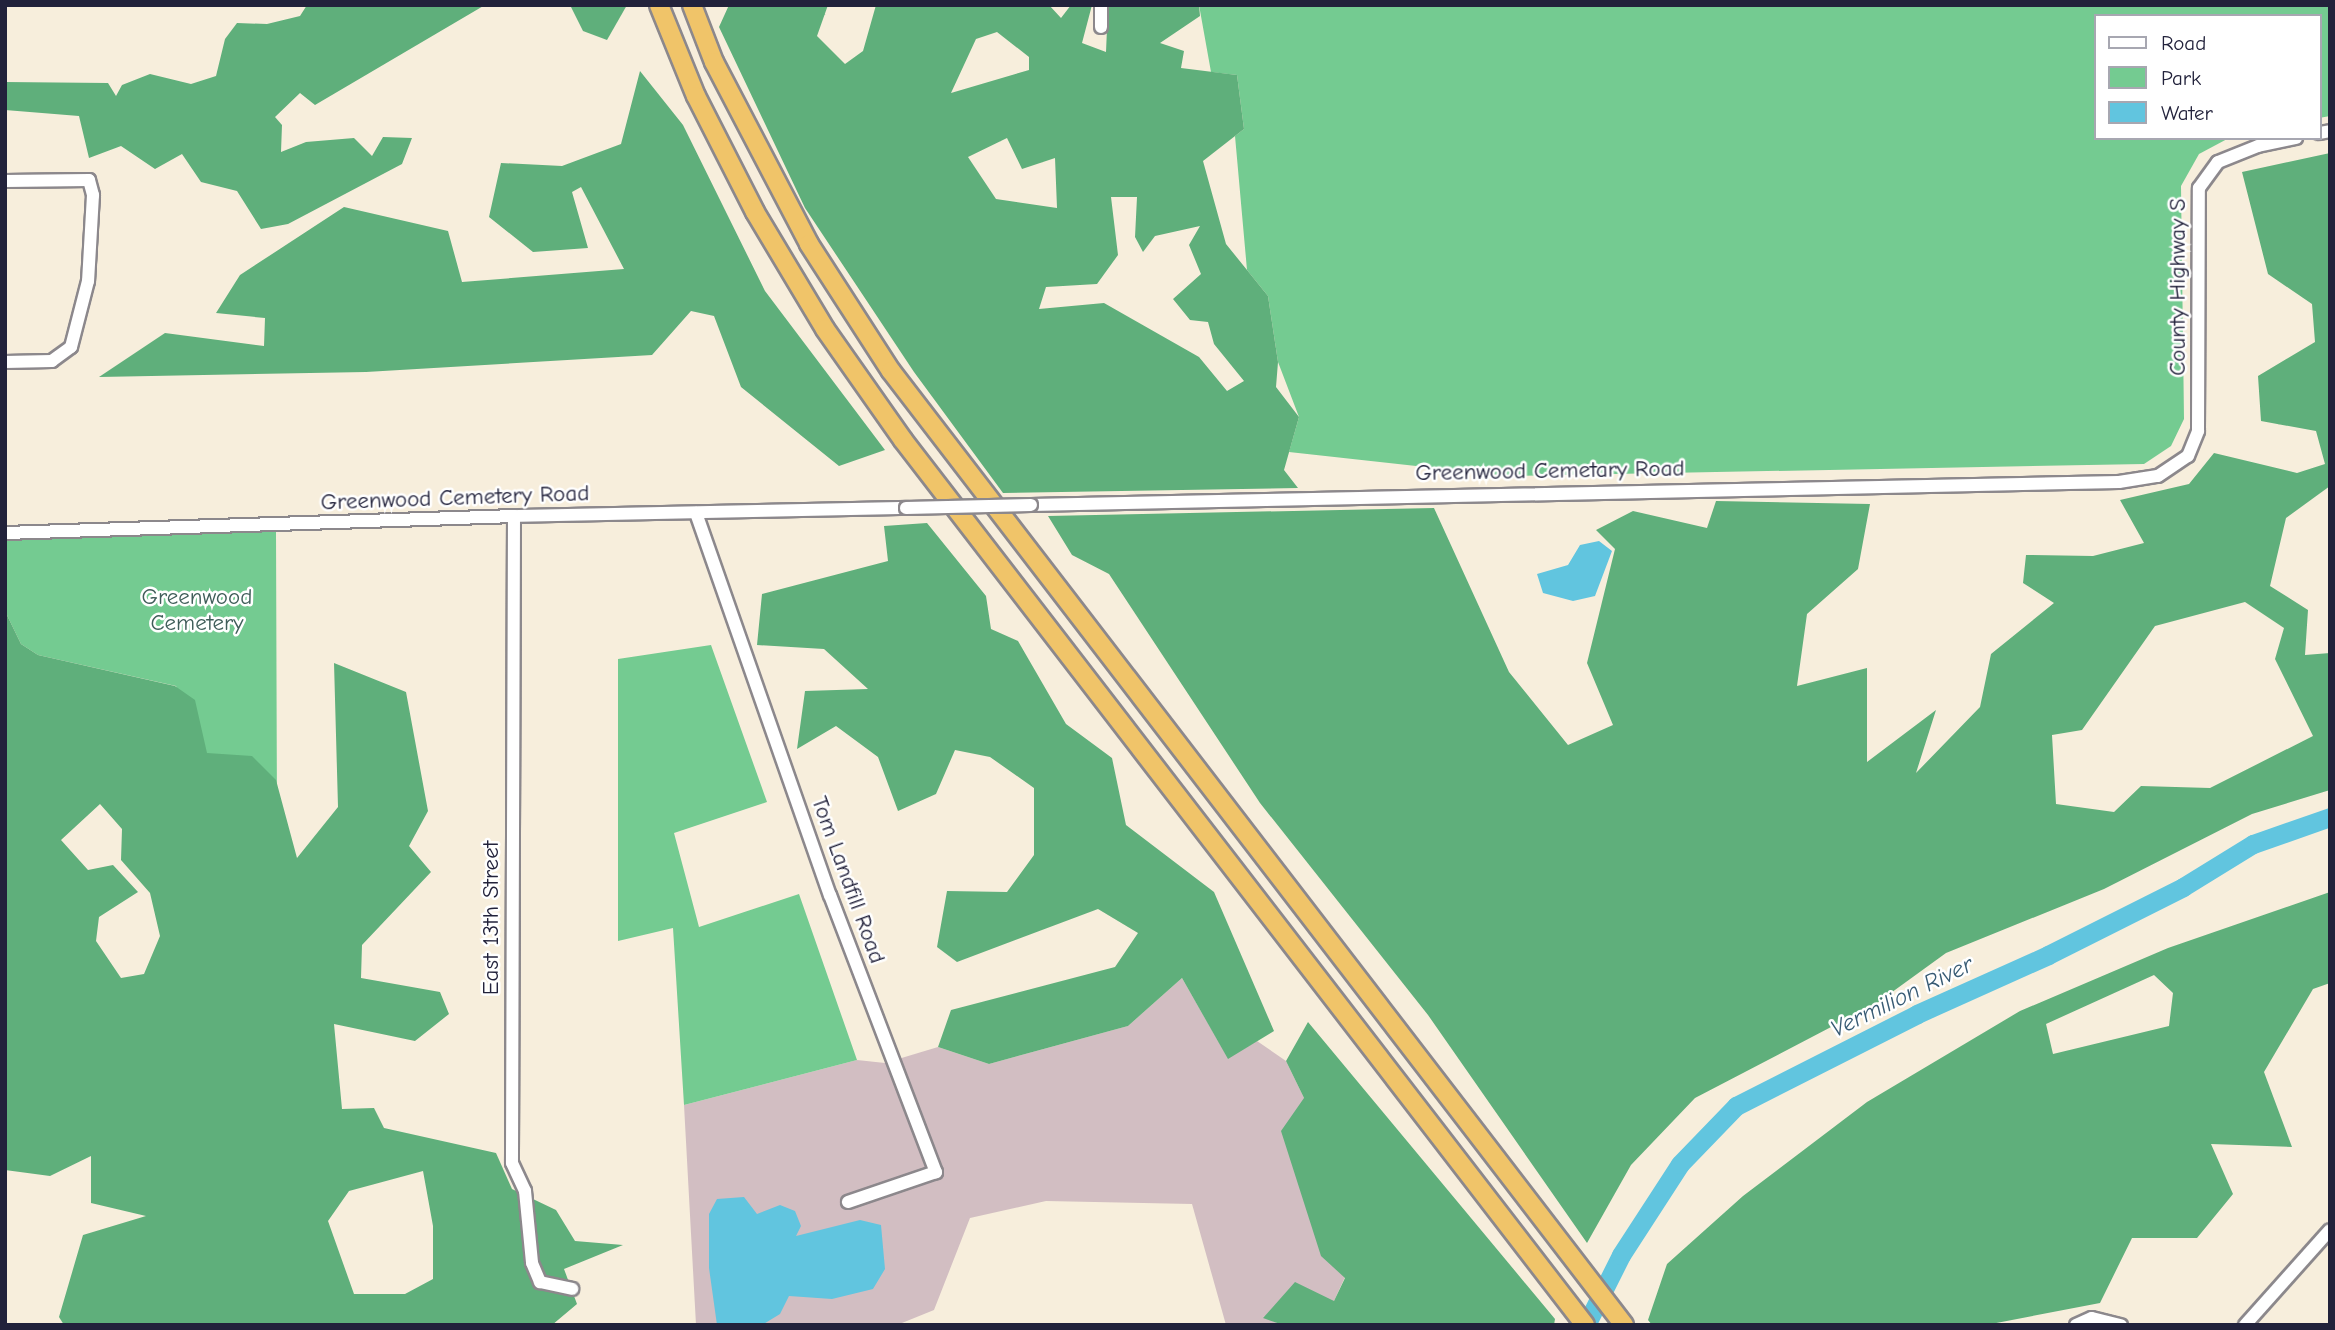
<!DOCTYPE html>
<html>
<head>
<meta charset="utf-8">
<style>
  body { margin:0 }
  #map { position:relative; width:2335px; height:1330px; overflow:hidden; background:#f7eedc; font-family:"Comic Neue",sans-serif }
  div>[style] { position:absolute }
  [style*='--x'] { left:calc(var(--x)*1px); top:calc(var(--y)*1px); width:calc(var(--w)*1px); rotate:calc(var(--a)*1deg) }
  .industrial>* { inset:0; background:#d2bec2 }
  .green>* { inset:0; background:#74cb91 }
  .forest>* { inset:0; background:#5faf7b }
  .water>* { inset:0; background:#61c5df }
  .river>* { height:19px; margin:-9.5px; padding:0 9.5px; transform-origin:9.5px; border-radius:9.5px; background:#61c5df }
  .roads { filter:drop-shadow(2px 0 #8c888c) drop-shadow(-2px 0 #8c888c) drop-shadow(0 2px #8c888c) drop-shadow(0 -2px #8c888c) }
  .minor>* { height:12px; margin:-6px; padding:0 6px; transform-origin:6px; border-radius:6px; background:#fff }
  .highway>* { height:18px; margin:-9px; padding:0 9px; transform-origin:9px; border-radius:9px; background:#f0c469 }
  .bridges { filter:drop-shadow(2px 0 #8c888c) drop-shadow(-2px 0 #8c888c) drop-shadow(0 2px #8c888c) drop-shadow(0 -2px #8c888c) }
  .minor-bridge>* { height:12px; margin:-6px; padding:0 6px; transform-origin:6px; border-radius:6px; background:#fff }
  span { translate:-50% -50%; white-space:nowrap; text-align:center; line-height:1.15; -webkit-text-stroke:5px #fff; paint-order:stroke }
  .street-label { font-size:23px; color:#22223b }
  .park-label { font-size:23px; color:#3f5d59 }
  .water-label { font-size:24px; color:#385b74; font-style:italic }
  .frame { position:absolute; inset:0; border:7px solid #22223b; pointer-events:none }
  .legend { position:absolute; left:2094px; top:14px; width:228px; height:126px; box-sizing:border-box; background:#fff; border:2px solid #a7a7b1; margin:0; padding:9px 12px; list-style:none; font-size:21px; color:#22223b }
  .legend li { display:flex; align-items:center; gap:14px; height:35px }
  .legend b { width:35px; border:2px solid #a7a7b1 }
</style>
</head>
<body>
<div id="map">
  <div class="industrial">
    <i style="clip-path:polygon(1182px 978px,1228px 1058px,1257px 1041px,1286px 1061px,1304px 1098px,1345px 1277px,1334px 1301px,1263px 1317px,1283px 1325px,1226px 1325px,1192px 1204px,1046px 1201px,970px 1218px,934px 1310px,897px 1325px,696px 1325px,684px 1105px,857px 1060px,885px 1063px,938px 1047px,989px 1064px,1128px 1026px)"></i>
  </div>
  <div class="green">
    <i style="clip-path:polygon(1199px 5px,2330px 5px,2330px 116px,2319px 118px,2319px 16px,2095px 16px,2095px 138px,2229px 138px,2199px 154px,2181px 186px,2184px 419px,2171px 446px,2144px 464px,1507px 476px,1289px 452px,1299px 417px,1278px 362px,1268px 296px,1247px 270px,1235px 136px,1244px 129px,1237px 75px,1211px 72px)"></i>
    <i style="clip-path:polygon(276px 529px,277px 821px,217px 794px,176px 686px,38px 655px,21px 644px,5px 611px,5px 540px)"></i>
    <i style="clip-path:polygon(711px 645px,767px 802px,674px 833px,699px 927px,799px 894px,857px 1060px,684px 1105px,673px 928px,618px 941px,618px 659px)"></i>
  </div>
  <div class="forest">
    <i style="clip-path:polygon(307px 5px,485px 5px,315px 105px,300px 93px,275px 117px,282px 125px,281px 152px,306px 142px,354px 138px,372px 156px,383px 137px,412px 138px,402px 164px,288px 224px,261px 229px,237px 191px,201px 182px,182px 154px,155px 169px,121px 146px,89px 158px,79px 116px,5px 110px,5px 82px,108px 83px,116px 96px,122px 85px,150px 74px,191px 84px,216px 76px,225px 39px,237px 23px,267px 24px,300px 16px)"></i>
    <i style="clip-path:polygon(570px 5px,627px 5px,607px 40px,583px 31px)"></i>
    <i style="clip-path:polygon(evenodd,729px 5px,828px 5px,817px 36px,845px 64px,863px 51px,876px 5px,1049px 5px,1061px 18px,1071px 5px,1092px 5px,1082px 43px,1106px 52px,1108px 5px,1199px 5px,1200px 16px,1160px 43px,1184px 51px,1181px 68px,1237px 75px,1244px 129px,1203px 161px,1226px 244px,1268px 296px,1278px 362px,1276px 387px,1299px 417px,1284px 470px,1298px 488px,1003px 493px,914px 372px,805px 208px,719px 27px,729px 5px,997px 32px,1029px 57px,1029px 70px,951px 93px,976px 39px,997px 32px,729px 5px,1007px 138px,1022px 169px,1055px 158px,1057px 208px,996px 199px,968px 157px,1007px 138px,729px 5px,1111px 197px,1137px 197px,1135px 237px,1143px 252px,1155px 236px,1200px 226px,1189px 245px,1201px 274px,1173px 299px,1190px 320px,1208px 322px,1214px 344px,1244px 381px,1227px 391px,1199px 357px,1104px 303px,1039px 309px,1046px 287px,1097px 284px,1118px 255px,1111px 197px)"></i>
    <i style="clip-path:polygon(640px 71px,683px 125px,765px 291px,885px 450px,839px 466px,741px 387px,714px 316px,691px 311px,652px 355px,366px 372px,99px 377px,165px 333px,264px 346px,265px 318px,216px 313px,240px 275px,344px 207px,448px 231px,462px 282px,624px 269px,581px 187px,572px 192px,588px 248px,533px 252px,489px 217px,501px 163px,562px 166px,621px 144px)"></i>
    <i style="clip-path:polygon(evenodd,2330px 153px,2330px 486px,2286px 518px,2270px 586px,2308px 610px,2305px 655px,2330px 653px,2330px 790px,2252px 814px,2104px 889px,1946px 953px,1877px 1003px,1695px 1098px,1631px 1165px,1587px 1243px,1428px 1015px,1260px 803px,1109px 574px,1072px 555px,1048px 516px,1434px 508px,1509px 672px,1568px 745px,1613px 725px,1587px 663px,1615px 549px,1596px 530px,1633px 511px,1707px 528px,1716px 501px,1870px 504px,1858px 569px,1807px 614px,1797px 686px,1867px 668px,1867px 762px,1936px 710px,1916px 773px,1980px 707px,1991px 654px,2054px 603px,2023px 583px,2026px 555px,2093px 556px,2144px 543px,2120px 500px,2189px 484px,2214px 453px,2297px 473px,2325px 464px,2316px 431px,2261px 421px,2258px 376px,2315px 342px,2312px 304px,2268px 274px,2242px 172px,2330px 153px,2245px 602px,2284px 628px,2275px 659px,2313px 736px,2210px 788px,2141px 786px,2114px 812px,2056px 804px,2052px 735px,2082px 730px,2155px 626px,2245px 602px)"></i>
    <i style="clip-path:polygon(927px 523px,986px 596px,991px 629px,1018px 641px,1066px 724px,1112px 758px,1126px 825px,1214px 892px,1274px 1031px,1228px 1059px,1182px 978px,1128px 1026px,989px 1064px,938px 1047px,951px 1010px,1115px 967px,1138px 933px,1098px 909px,957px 962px,937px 947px,947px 891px,1007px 892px,1034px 855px,1034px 788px,990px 757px,955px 750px,936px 794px,898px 811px,878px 757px,836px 726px,797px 749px,805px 691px,868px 689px,824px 649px,757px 645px,762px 594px,888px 561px,884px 526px)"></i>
    <i style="clip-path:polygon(evenodd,5px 611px,21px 644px,38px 655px,175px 686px,195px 700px,207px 753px,252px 756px,276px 780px,297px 858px,338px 807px,334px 663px,406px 692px,428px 811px,409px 846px,431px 872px,362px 945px,361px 978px,440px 992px,449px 1014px,415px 1041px,334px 1024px,342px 1109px,374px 1108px,384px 1128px,496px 1153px,512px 1189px,556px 1210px,575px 1241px,623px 1245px,564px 1269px,577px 1304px,552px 1325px,64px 1325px,59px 1317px,83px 1235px,146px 1216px,91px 1203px,91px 1156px,50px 1176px,5px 1170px,5px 611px,100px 804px,122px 829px,121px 860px,150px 893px,160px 936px,144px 974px,121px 978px,96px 941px,99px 917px,138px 892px,113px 865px,88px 870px,61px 840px,100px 804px,5px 611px,423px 1171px,433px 1226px,433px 1279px,405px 1294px,354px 1294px,328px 1221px,349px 1191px,423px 1171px)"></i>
    <i style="clip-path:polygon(evenodd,2330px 892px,2330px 983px,2313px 989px,2264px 1072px,2292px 1147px,2211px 1144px,2233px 1194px,2197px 1238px,2132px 1238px,2100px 1303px,1986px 1325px,1652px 1325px,1648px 1320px,1667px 1264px,1743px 1196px,1867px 1102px,2020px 1011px,2168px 948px,2330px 892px,2154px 975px,2173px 993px,2169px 1026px,2053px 1054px,2046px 1024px,2154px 975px)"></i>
    <i style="clip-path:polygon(1308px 1022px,1555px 1319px,1554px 1325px,1283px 1325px,1263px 1318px,1295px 1282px,1334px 1301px,1345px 1278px,1321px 1256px,1281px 1131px,1304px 1098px,1286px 1061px)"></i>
  </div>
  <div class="water">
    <i style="clip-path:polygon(1599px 541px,1612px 551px,1595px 596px,1573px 601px,1543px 593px,1537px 574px,1568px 565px,1580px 545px)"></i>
    <i style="clip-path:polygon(744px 1197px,757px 1214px,780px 1205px,795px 1211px,801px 1226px,796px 1236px,860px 1220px,881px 1225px,885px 1269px,873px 1289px,832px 1299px,789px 1296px,780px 1314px,762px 1325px,717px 1325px,709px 1268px,709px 1214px,717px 1199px)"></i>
  </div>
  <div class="river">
    <i style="--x:1586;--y:1325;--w:78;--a:-63.4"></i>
    <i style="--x:1621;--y:1255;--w:108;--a:-57"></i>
    <i style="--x:1680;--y:1164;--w:81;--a:-46"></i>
    <i style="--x:1736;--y:1106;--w:203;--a:-26.9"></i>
    <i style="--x:1917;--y:1014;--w:144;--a:-24.2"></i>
    <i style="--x:2048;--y:955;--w:151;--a:-26.7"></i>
    <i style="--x:2183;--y:887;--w:82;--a:-31.6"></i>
    <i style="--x:2253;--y:844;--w:82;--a:-19.3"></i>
  </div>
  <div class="roads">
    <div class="minor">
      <i style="--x:1101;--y:27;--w:22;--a:-90"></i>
      <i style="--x:2319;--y:133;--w:11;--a:-10"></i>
      <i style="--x:5;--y:181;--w:84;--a:-0.7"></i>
      <i style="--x:89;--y:180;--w:16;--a:75"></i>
      <i style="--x:93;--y:195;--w:86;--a:93.3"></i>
      <i style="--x:88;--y:281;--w:68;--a:104.4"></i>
      <i style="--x:71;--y:347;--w:24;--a:144"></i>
      <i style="--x:52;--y:361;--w:47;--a:178.8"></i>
      <i style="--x:1031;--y:505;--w:1088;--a:-1.21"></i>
      <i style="--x:2119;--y:482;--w:39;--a:-9"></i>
      <i style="--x:2158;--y:476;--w:36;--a:-34"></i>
      <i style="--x:2188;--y:456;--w:27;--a:-68"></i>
      <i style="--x:2198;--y:431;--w:243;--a:-89.8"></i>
      <i style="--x:2199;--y:188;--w:32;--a:-54"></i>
      <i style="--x:2218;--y:162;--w:43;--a:-21.8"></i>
      <i style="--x:2258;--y:146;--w:39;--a:-12"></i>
      <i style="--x:696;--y:513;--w:405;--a:70.7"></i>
      <i style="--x:830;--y:895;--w:297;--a:69.1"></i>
      <i style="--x:936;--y:1172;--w:93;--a:161.2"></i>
      <i style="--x:514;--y:516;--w:647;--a:90.18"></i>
      <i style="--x:512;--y:1163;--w:31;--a:65"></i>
      <i style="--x:525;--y:1191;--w:72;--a:84.4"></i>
      <i style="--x:532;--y:1263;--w:21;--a:67"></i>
      <i style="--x:540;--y:1282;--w:33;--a:12"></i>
      <i style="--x:5;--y:533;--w:509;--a:-1.91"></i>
      <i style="--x:514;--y:516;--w:392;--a:-1.2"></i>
      <i style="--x:2076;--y:1325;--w:17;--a:-24"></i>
      <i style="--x:2092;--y:1318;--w:30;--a:14"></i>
      <i style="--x:2245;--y:1325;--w:127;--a:-48.2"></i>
    </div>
    <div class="highway">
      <i style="--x:659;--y:5;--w:98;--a:67.9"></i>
      <i style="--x:696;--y:96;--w:130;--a:63"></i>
      <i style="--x:755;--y:212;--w:136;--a:59.1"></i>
      <i style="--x:825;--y:329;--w:136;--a:54.9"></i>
      <i style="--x:903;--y:440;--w:1117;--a:52.38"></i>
      <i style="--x:692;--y:5;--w:61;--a:68.9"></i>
      <i style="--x:714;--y:62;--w:205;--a:62.4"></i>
      <i style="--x:809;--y:244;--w:151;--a:57.2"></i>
      <i style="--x:891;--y:371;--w:1203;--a:52.46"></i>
    </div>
  </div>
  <div class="bridges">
    <div class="minor-bridge">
      <i style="--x:906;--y:508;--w:125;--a:-1.4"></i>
    </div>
  </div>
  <div class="street-label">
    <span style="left:2178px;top:287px;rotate:-90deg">County Highway S</span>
    <span style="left:1550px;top:471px;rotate:-1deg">Greenwood Cemetary Road</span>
    <span style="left:455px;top:498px;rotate:-2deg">Greenwood Cemetery Road</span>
    <span style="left:848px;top:880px;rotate:70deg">Tom Landfill Road</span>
    <span style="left:491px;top:918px;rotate:-90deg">East 13th Street</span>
  </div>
  <div class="park-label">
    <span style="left:197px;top:610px">Greenwood<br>Cemetery</span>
  </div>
  <div class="water-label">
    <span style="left:1902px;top:997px;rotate:-26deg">Vermilion River</span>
  </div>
  <div class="frame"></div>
  <ul class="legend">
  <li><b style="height:9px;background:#fff"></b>Road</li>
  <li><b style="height:19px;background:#74cb91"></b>Park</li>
  <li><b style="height:19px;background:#61c5df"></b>Water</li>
  </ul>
</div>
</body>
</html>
